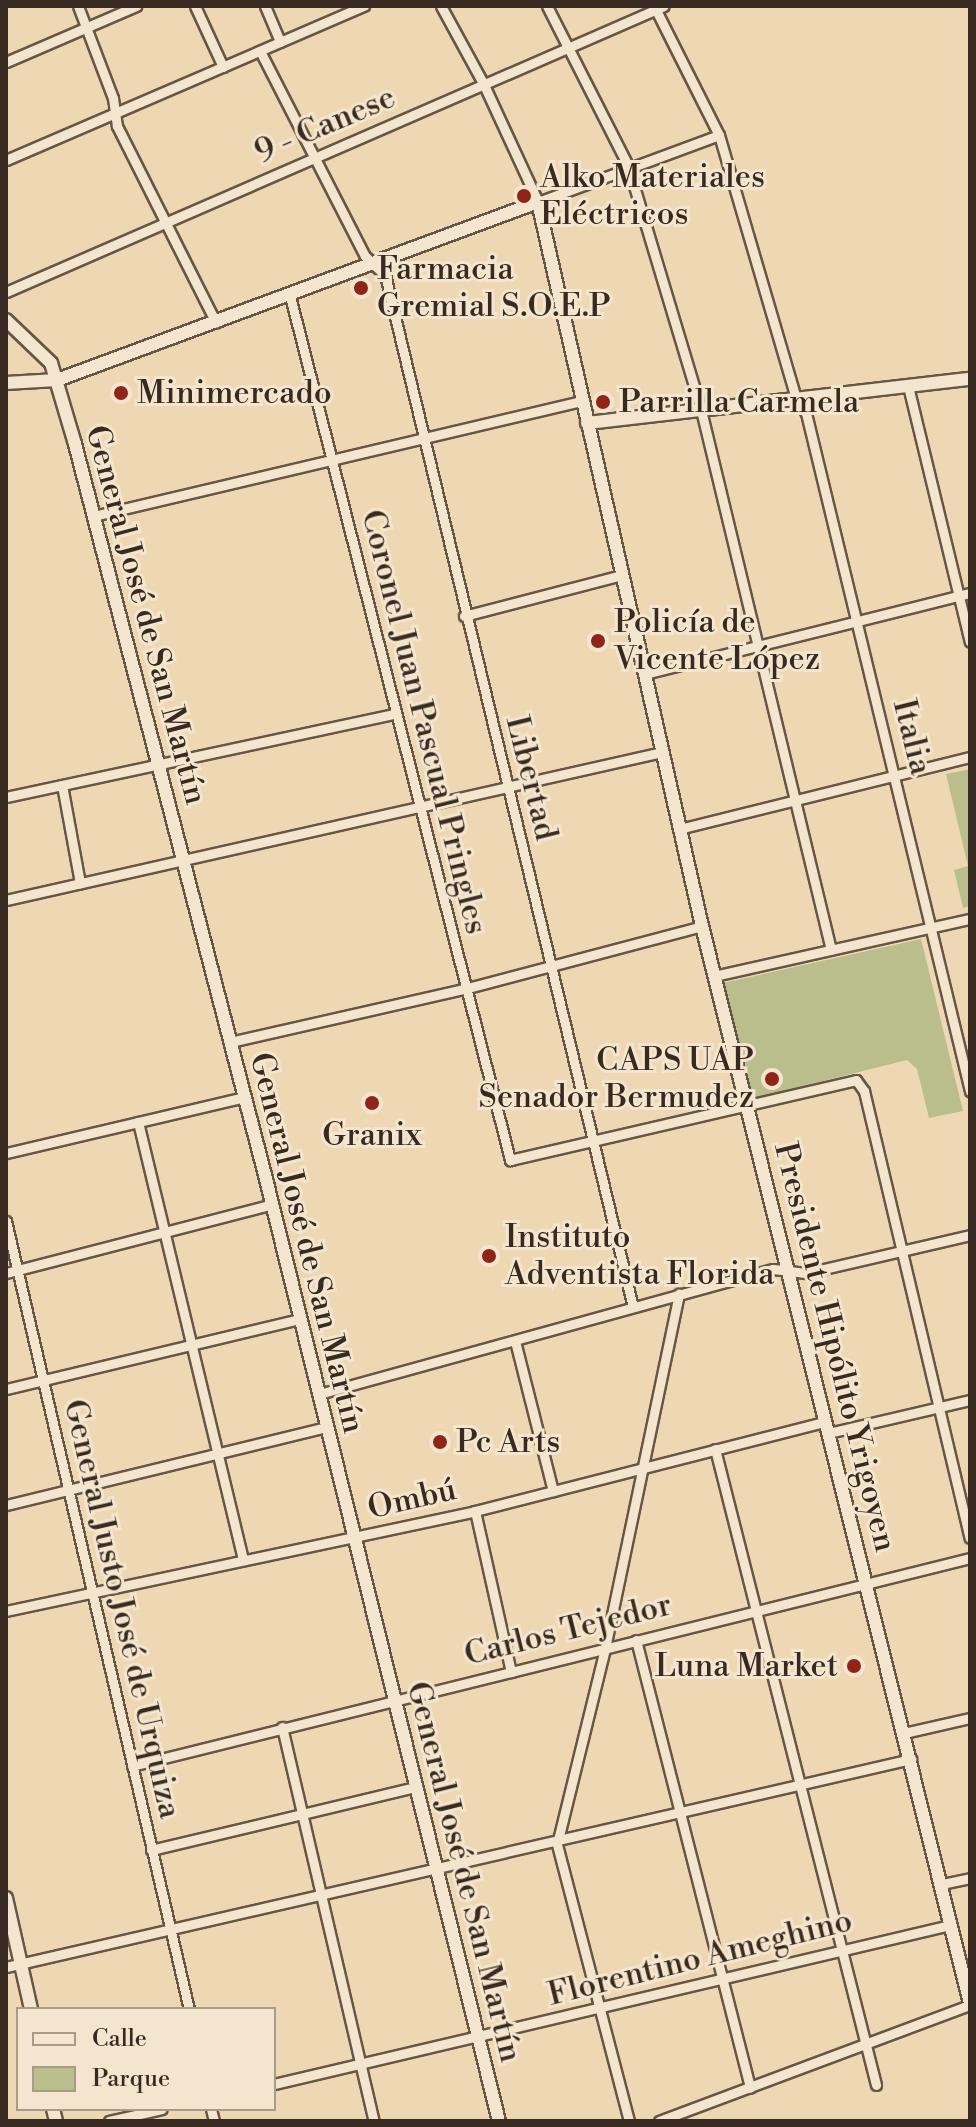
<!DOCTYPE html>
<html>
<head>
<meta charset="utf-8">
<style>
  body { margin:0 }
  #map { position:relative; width:976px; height:2127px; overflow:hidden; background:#eed8b4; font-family:"Libre Bodoni",serif }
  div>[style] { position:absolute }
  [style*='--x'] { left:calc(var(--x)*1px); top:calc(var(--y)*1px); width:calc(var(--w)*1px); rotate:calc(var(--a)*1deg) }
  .green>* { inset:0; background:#babe8c }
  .roads { filter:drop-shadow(2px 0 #665646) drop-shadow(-2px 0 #665646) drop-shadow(0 2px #665646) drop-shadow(0 -2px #665646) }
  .street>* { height:9px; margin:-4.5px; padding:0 4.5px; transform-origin:4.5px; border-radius:4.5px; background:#f4e6ce }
  .secondary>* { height:12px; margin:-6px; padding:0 6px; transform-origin:6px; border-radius:6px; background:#f4e6ce }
  .dots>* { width:22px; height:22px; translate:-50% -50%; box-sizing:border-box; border:4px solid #f4e6ce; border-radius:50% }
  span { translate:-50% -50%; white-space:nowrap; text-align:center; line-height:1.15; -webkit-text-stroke:6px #f4e6ce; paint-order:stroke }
  .street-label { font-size:32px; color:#382a21 }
  .poi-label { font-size:32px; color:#382a21 }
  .left { translate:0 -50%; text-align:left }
  .right { translate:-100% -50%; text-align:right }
  .frame { position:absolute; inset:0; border:8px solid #382a21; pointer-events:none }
  .legend { position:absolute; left:16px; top:2007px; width:260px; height:104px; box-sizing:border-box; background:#f4e6ce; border:2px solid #a99b89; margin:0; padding:10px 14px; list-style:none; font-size:24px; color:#382a21 }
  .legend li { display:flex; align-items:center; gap:16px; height:40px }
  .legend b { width:40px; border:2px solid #a99b89 }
</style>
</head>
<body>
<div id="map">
  <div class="green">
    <i style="clip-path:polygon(970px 769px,970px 906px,963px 908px,954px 870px,968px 866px,946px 774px)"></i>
    <i style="clip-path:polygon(921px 939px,963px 1111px,929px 1118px,917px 1069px,907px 1060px,751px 1099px,723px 983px)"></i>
  </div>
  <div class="roads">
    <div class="street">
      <i style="--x:78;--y:6;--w:98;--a:69.2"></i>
      <i style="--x:113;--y:98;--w:28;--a:82"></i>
      <i style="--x:117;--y:126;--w:220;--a:63.3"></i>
      <i style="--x:195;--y:6;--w:67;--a:65.3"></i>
      <i style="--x:265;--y:6;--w:39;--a:67"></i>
      <i style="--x:441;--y:6;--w:90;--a:61.4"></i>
      <i style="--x:484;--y:85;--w:129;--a:65.2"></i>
      <i style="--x:538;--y:202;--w:193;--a:-20.3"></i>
      <i style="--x:547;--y:6;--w:179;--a:63.1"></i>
      <i style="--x:628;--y:166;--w:255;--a:73.3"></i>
      <i style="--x:701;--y:410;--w:555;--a:76.46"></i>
      <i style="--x:654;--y:6;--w:144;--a:63.3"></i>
      <i style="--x:719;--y:135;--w:275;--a:73.7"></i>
      <i style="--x:796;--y:399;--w:17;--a:54"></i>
      <i style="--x:806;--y:413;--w:698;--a:76.4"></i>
      <i style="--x:260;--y:51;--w:230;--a:62.9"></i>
      <i style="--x:365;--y:256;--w:28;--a:44"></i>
      <i style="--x:385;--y:275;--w:1061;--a:76.49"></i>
      <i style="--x:6;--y:62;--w:142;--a:-23.3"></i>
      <i style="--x:6;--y:160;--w:390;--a:-23.3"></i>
      <i style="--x:6;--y:292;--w:717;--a:-23.49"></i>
      <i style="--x:290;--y:296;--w:892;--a:75.71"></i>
      <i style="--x:510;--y:1160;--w:355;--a:-13"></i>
      <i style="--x:856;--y:1080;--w:14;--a:54"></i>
      <i style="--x:864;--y:1091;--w:459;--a:76.7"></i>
      <i style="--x:908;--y:386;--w:263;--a:76.4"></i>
      <i style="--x:93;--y:516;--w:501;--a:-13.26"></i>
      <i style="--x:464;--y:616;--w:162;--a:-14.6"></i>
      <i style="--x:645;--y:674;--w:335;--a:-14"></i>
      <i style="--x:62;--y:785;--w:100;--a:79.6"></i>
      <i style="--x:6;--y:797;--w:397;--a:-12.1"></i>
      <i style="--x:679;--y:829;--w:300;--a:-13.9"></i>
      <i style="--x:6;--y:900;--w:672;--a:-12.71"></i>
      <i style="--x:714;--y:976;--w:262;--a:-12.6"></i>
      <i style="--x:230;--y:1042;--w:240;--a:-12.8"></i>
      <i style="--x:464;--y:989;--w:246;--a:-14.8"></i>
      <i style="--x:138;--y:1122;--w:449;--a:76.5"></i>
      <i style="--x:6;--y:1153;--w:244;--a:-13.2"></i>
      <i style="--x:6;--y:1221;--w:809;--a:76.93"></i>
      <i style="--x:6;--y:1273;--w:275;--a:-14.5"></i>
      <i style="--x:515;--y:1341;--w:155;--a:75.8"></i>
      <i style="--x:6;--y:1389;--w:302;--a:-13.4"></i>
      <i style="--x:319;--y:1394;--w:471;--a:-15.4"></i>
      <i style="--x:773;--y:1269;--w:33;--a:7"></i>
      <i style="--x:806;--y:1273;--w:168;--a:-13"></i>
      <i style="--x:828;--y:1433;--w:146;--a:-13.1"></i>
      <i style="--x:715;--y:1449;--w:656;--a:75.79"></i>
      <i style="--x:6;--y:1505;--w:330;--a:-13.7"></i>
      <i style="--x:475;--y:1511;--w:165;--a:77.4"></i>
      <i style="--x:6;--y:1611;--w:480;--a:-12"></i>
      <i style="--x:475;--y:1511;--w:361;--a:-14.3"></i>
      <i style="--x:636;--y:1640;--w:462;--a:75.7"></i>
      <i style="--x:282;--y:1727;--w:405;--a:76.9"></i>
      <i style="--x:904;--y:1733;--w:68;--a:-12.8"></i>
      <i style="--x:132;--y:1766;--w:863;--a:-13.94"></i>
      <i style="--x:151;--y:1850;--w:272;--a:-13.4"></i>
      <i style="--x:942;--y:1884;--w:29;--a:-12"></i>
      <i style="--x:6;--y:1967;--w:929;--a:-12.94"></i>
      <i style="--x:274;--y:2084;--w:694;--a:-13.24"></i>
      <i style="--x:211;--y:2109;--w:12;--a:76"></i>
      <i style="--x:109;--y:2121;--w:54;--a:-12.8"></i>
      <i style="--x:629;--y:2121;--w:286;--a:-104.6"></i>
      <i style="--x:557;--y:1844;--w:202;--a:-76.2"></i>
      <i style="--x:605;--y:1648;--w:362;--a:-78.2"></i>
      <i style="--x:659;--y:2121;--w:332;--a:-20.5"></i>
    </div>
    <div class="secondary">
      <i style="--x:6;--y:320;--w:62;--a:43.7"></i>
      <i style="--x:51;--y:363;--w:84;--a:73.5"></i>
      <i style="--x:75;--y:444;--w:755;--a:75.43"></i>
      <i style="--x:265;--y:1175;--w:975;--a:76.11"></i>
      <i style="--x:6;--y:383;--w:51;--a:-3.4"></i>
      <i style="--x:57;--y:380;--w:513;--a:-20.31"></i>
      <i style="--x:538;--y:202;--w:742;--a:77.24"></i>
      <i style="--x:702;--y:926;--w:1110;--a:76.03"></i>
      <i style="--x:587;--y:423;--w:386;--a:-6.6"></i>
      <i style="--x:6;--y:1898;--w:114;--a:77.3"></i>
      <i style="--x:53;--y:2109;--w:12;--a:76"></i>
    </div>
  </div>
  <div class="dots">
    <i style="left:524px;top:196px;background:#8f2418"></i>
    <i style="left:361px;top:288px;background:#8f2418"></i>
    <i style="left:121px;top:393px;background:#8f2418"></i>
    <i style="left:603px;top:402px;background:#8f2418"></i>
    <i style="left:598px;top:641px;background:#8f2418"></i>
    <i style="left:772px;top:1079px;background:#8f2418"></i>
    <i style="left:372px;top:1103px;background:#8f2418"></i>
    <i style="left:489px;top:1256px;background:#8f2418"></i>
    <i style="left:440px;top:1442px;background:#8f2418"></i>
    <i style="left:854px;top:1666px;background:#8f2418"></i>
  </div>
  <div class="street-label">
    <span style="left:325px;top:125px;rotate:-23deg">9 - Canese</span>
    <span style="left:146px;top:615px;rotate:75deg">General José de San Martín</span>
    <span style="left:424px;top:722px;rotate:76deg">Coronel Juan Pascual Pringles</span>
    <span style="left:912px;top:737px;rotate:76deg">Italia</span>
    <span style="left:531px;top:778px;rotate:76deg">Libertad</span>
    <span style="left:307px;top:1243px;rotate:76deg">General José de San Martín</span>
    <span style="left:835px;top:1347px;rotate:76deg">Presidente Hipólito Yrigoyen</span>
    <span style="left:412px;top:1499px;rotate:-13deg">Ombú</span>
    <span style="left:122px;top:1609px;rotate:77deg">General Justo José de Urquiza</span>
    <span style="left:568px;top:1630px;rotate:-14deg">Carlos Tejedor</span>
    <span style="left:464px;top:1872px;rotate:76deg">General José de San Martín</span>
    <span style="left:700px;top:1958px;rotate:-14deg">Florentino Ameghino</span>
  </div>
  <div class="poi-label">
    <span class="left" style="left:540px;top:196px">Alko Materiales<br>Eléctricos</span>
    <span class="left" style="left:377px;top:288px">Farmacia<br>Gremial S.O.E.P</span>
    <span class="left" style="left:137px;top:393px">Minimercado</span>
    <span class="left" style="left:619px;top:402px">Parrilla Carmela</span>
    <span class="left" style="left:614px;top:641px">Policía de<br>Vicente López</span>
    <span class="right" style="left:754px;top:1079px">CAPS UAP<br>Senador Bermudez</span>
    <span style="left:372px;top:1135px">Granix</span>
    <span class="left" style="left:505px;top:1256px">Instituto<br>Adventista Florida</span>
    <span class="left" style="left:456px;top:1442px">Pc Arts</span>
    <span class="right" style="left:838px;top:1666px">Luna Market</span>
  </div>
  <div class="frame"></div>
  <ul class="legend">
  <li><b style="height:10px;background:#f4e6ce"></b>Calle</li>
  <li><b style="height:22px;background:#babe8c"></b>Parque</li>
  </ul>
</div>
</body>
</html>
